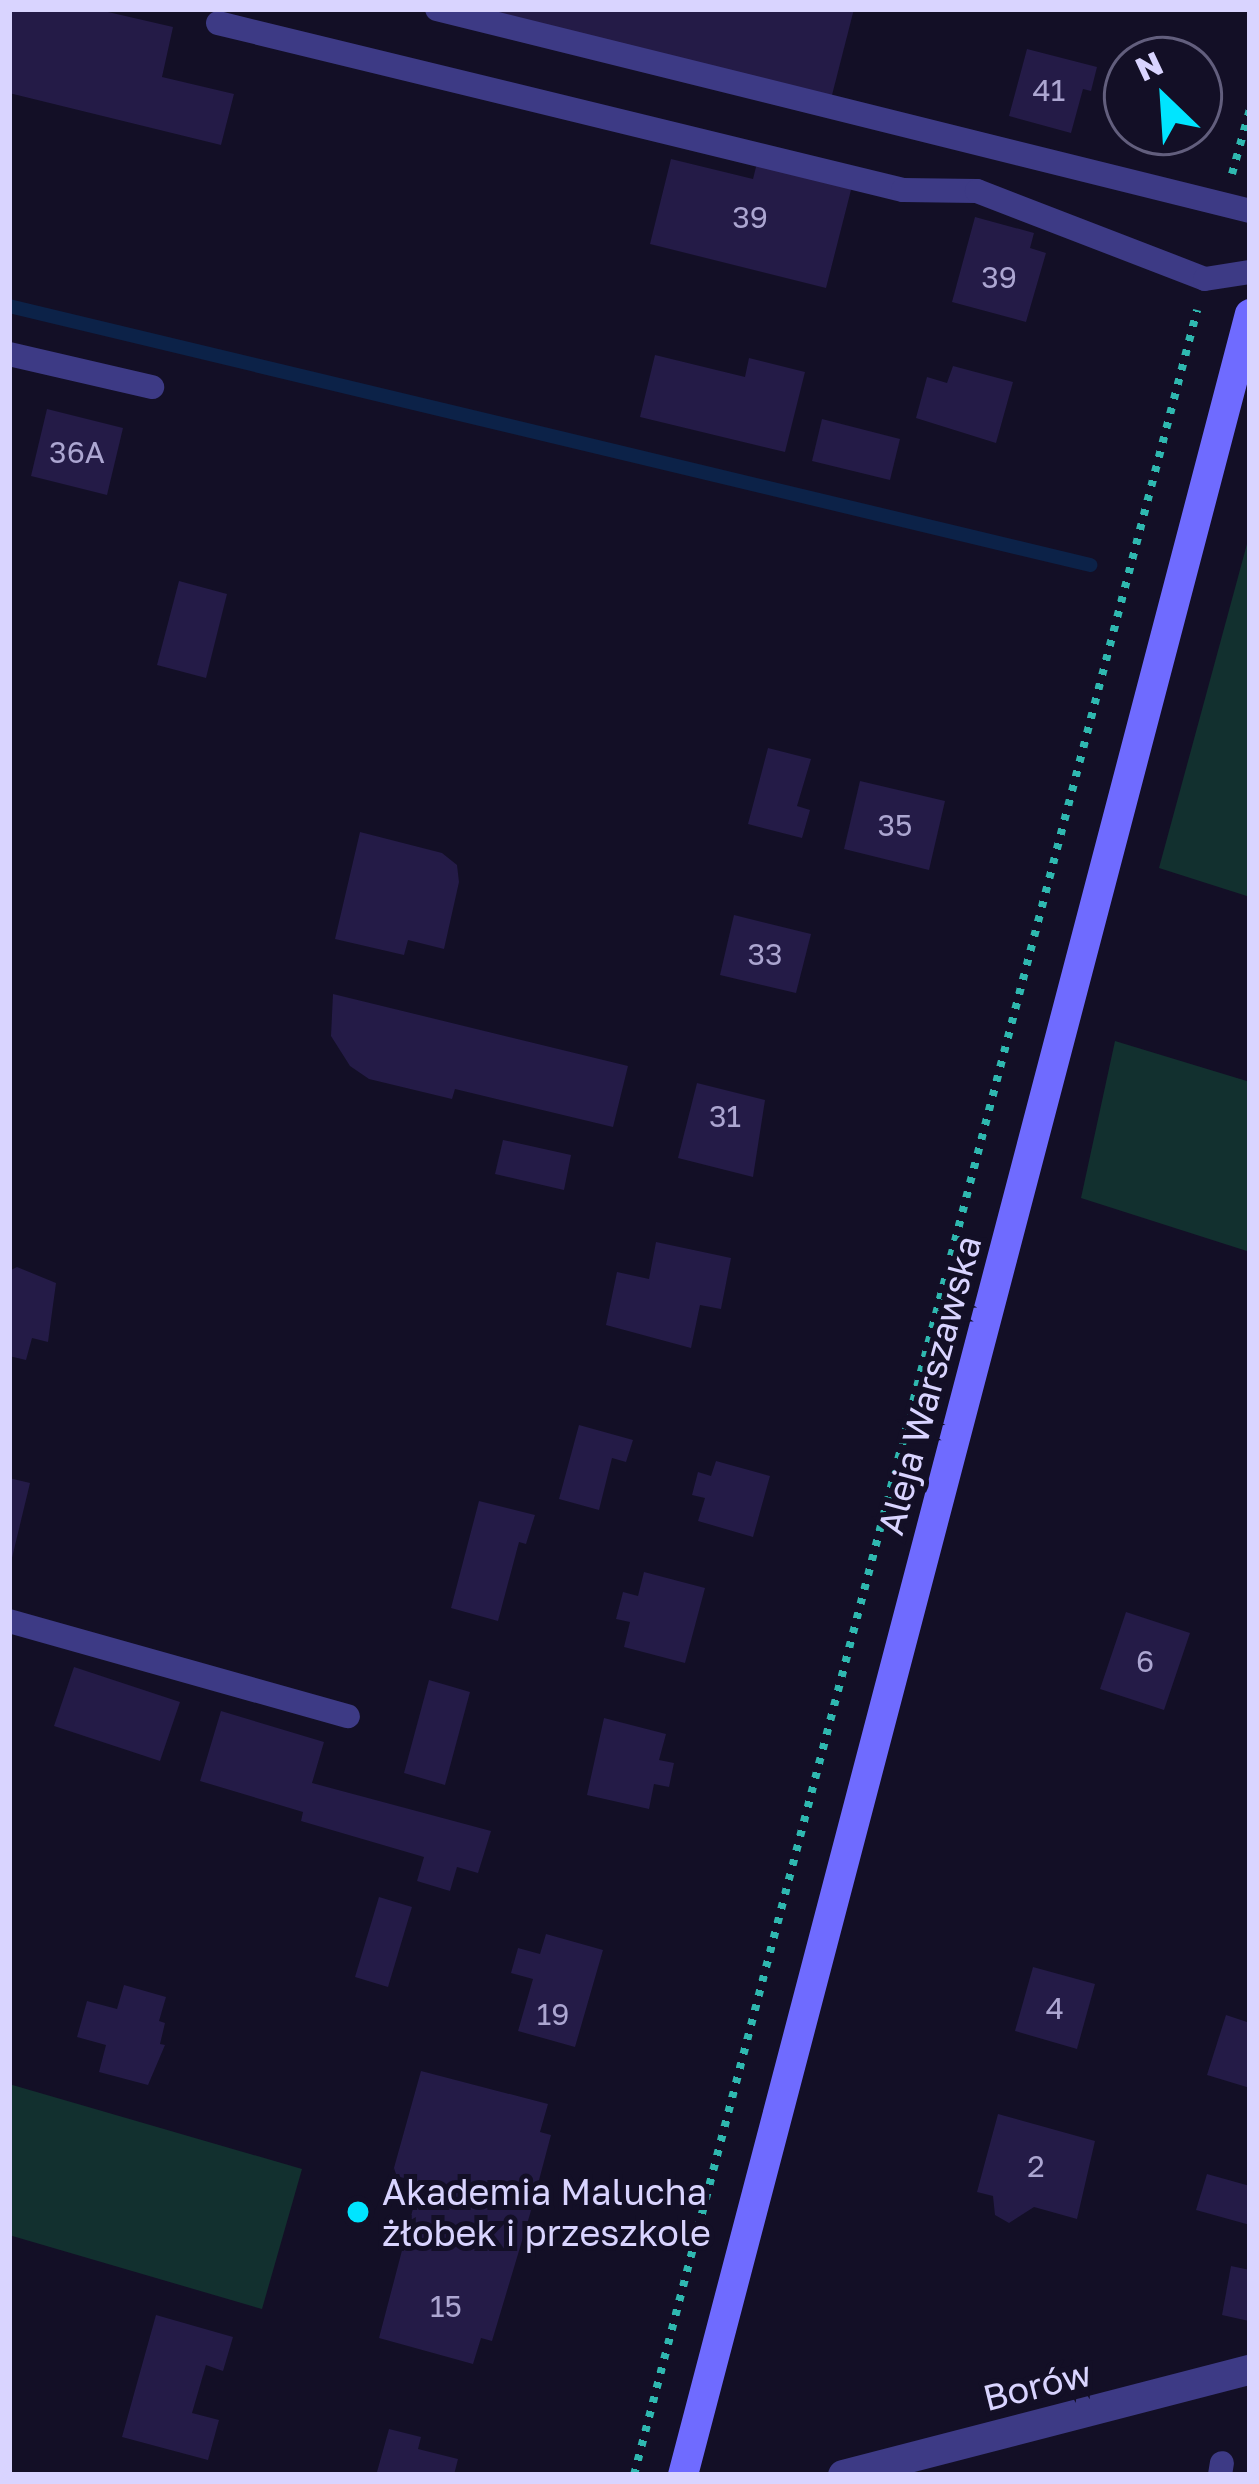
<!DOCTYPE html>
<html>
<head>
<meta charset="utf-8">
<style>
  body { margin:0 }
  #map { position:relative; width:1259px; height:2484px; overflow:hidden; background:#130f26; font-family:"Golos Text",sans-serif }
  div>[style] { position:absolute }
  [style*='--x'] { left:calc(var(--x)*1px); top:calc(var(--y)*1px); width:calc(var(--w)*1px); rotate:calc(var(--a)*1deg) }
  .green>* { inset:0; background:#12302f }
  .stream>* { height:14px; margin:-7px; padding:0 7px; transform-origin:7px; border-radius:7px; background:#0c2248 }
  .building>* { inset:0; background:#241b47 }
  .path>* { height:8px; margin-top:-4px; transform-origin:0; background:repeating-linear-gradient(90deg,#2fb8b0 0 6px,transparent 0 15px) }
  .lane>* { height:24px; margin:-12px; padding:0 12px; transform-origin:12px; border-radius:12px; background:#3d3a85 }
  .street>* { height:30px; margin:-15px; padding:0 15px; transform-origin:15px; border-radius:15px; background:#3d3a85 }
  .secondary>* { height:30px; margin:-15px; padding:0 15px; transform-origin:15px; border-radius:15px; background:#6f6bff }
  .dots>* { width:33px; height:33px; translate:-50% -50%; box-sizing:border-box; border:6px solid #130f26; border-radius:50% }
  span { translate:-50% -50%; white-space:nowrap; text-align:center; line-height:1.15; -webkit-text-stroke:10px #130f26; paint-order:stroke }
  .number-label { font-size:30px; color:#aca6d1 }
  .number-label span { -webkit-text-stroke-width:0 }
  .street-label { font-size:36px; color:#d9d4ff }
  .poi-label { font-size:36px; color:#d9d4ff }
  .left { translate:0 -50%; text-align:left }
  .frame { position:absolute; inset:0; border:12px solid #d9d4ff; pointer-events:none }
  .north { position:absolute; left:1103px; top:36px; width:120px; height:120px; box-sizing:border-box; background:#130f26; border:3px solid #625e7d; border-radius:50%; rotate:335deg; font-size:33px; font-weight:700; line-height:48px; text-align:center; color:#d9d4ff }
  .north::after { content:''; display:block; margin:auto; width:42px; height:54px; background:#00e5ff; clip-path:polygon(50% 0,100% 100%,50% 72%,0 100%) }
</style>
</head>
<body>
<div id="map">
  <div class="green">
    <i style="clip-path:polygon(1250px 533px,1250px 897px,1159px 868px)"></i>
    <i style="clip-path:polygon(1115px 1041px,1250px 1082px,1250px 1252px,1081px 1198px)"></i>
    <i style="clip-path:polygon(9px 2084px,302px 2169px,262px 2309px,9px 2235px)"></i>
  </div>
  <div class="stream">
    <i style="--x:9;--y:306;--w:1112;--a:13.47"></i>
  </div>
  <div class="building">
    <i style="clip-path:polygon(9px 9px,95px 9px,173px 27px,162px 77px,234px 94px,221px 145px,9px 93px)"></i>
    <i style="clip-path:polygon(483px 9px,854px 9px,831px 99px)"></i>
    <i style="clip-path:polygon(1027px 49px,1097px 67px,1091px 91px,1083px 89px,1071px 133px,1009px 116px)"></i>
    <i style="clip-path:polygon(671px 159px,753px 179px,758px 159px,843px 180px,851px 190px,826px 288px,650px 244px)"></i>
    <i style="clip-path:polygon(975px 217px,1034px 233px,1030px 248px,1046px 253px,1026px 322px,952px 302px)"></i>
    <i style="clip-path:polygon(655px 355px,745px 377px,749px 358px,805px 372px,785px 452px,640px 417px)"></i>
    <i style="clip-path:polygon(953px 366px,1013px 382px,996px 443px,916px 418px,927px 377px,947px 383px)"></i>
    <i style="clip-path:polygon(47px 409px,123px 428px,107px 495px,31px 476px)"></i>
    <i style="clip-path:polygon(822px 419px,900px 439px,890px 480px,812px 461px)"></i>
    <i style="clip-path:polygon(179px 581px,227px 594px,206px 678px,157px 665px)"></i>
    <i style="clip-path:polygon(768px 748px,811px 759px,797px 806px,810px 810px,802px 838px,748px 824px)"></i>
    <i style="clip-path:polygon(860px 781px,945px 801px,929px 870px,844px 849px)"></i>
    <i style="clip-path:polygon(360px 832px,442px 853px,457px 865px,459px 882px,444px 949px,408px 940px,404px 955px,335px 939px)"></i>
    <i style="clip-path:polygon(734px 915px,811px 934px,796px 993px,720px 975px)"></i>
    <i style="clip-path:polygon(333px 994px,628px 1066px,613px 1127px,455px 1089px,452px 1099px,369px 1079px,350px 1066px,331px 1036px)"></i>
    <i style="clip-path:polygon(697px 1083px,765px 1100px,753px 1177px,678px 1158px)"></i>
    <i style="clip-path:polygon(503px 1140px,571px 1155px,564px 1190px,495px 1174px)"></i>
    <i style="clip-path:polygon(656px 1242px,731px 1258px,721px 1309px,700px 1305px,691px 1348px,606px 1325px,617px 1272px,649px 1279px)"></i>
    <i style="clip-path:polygon(17px 1267px,56px 1283px,48px 1342px,32px 1338px,26px 1360px,9px 1356px,9px 1271px)"></i>
    <i style="clip-path:polygon(579px 1425px,633px 1440px,626px 1462px,612px 1458px,599px 1510px,559px 1499px)"></i>
    <i style="clip-path:polygon(716px 1461px,770px 1476px,753px 1537px,698px 1521px,705px 1498px,692px 1495px,698px 1472px,711px 1476px)"></i>
    <i style="clip-path:polygon(9px 1478px,30px 1483px,11px 1562px,9px 1562px)"></i>
    <i style="clip-path:polygon(479px 1501px,535px 1515px,526px 1544px,519px 1542px,498px 1621px,451px 1608px)"></i>
    <i style="clip-path:polygon(644px 1572px,705px 1588px,685px 1663px,624px 1647px,630px 1622px,616px 1619px,623px 1592px,638px 1596px)"></i>
    <i style="clip-path:polygon(1126px 1612px,1190px 1633px,1164px 1710px,1100px 1689px)"></i>
    <i style="clip-path:polygon(74px 1667px,180px 1702px,160px 1761px,54px 1726px)"></i>
    <i style="clip-path:polygon(429px 1680px,470px 1692px,445px 1785px,404px 1773px)"></i>
    <i style="clip-path:polygon(221px 1711px,324px 1742px,312px 1783px,491px 1831px,478px 1873px,457px 1867px,450px 1891px,417px 1881px,424px 1857px,301px 1821px,303px 1812px,200px 1781px)"></i>
    <i style="clip-path:polygon(604px 1718px,666px 1734px,659px 1760px,674px 1763px,669px 1787px,654px 1784px,649px 1809px,587px 1795px)"></i>
    <i style="clip-path:polygon(379px 1897px,412px 1907px,388px 1987px,355px 1977px)"></i>
    <i style="clip-path:polygon(546px 1934px,603px 1950px,575px 2047px,518px 2031px,533px 1979px,511px 1973px,518px 1948px,540px 1954px)"></i>
    <i style="clip-path:polygon(1033px 1967px,1095px 1984px,1077px 2049px,1015px 2031px)"></i>
    <i style="clip-path:polygon(124px 1985px,166px 1997px,159px 2021px,165px 2023px,160px 2044px,165px 2045px,148px 2085px,99px 2072px,106px 2045px,77px 2037px,87px 2001px,117px 2009px)"></i>
    <i style="clip-path:polygon(1226px 2015px,1250px 2023px,1250px 2088px,1207px 2075px)"></i>
    <i style="clip-path:polygon(421px 2071px,548px 2104px,540px 2132px,551px 2135px,530px 2214px,492px 2341px,481px 2338px,473px 2364px,379px 2338px,420px 2182px,392px 2175px)"></i>
    <i style="clip-path:polygon(998px 2114px,1095px 2141px,1077px 2219px,1034px 2207px,1009px 2223px,995px 2215px,993px 2196px,977px 2192px)"></i>
    <i style="clip-path:polygon(1207px 2174px,1250px 2186px,1250px 2225px,1196px 2210px)"></i>
    <i style="clip-path:polygon(1231px 2266px,1250px 2270px,1249px 2321px,1222px 2315px)"></i>
    <i style="clip-path:polygon(156px 2315px,233px 2337px,223px 2371px,206px 2365px,192px 2413px,219px 2420px,208px 2460px,122px 2437px)"></i>
    <i style="clip-path:polygon(389px 2429px,421px 2437px,418px 2449px,458px 2459px,454px 2475px,377px 2472px)"></i>
  </div>
  <div class="path">
    <i style="--x:1232;--y:174;--w:67;--a:-74.5"></i>
    <i style="--x:634;--y:2475;--w:2237;--a:-75.42"></i>
  </div>
  <div class="lane">
    <i style="--x:437;--y:9;--w:838;--a:13.95"></i>
    <i style="--x:218;--y:23;--w:705;--a:13.7"></i>
    <i style="--x:903;--y:190;--w:74;--a:0.8"></i>
    <i style="--x:977;--y:191;--w:244;--a:21.1"></i>
    <i style="--x:1205;--y:279;--w:46;--a:-8.8"></i>
    <i style="--x:9;--y:354;--w:147;--a:13"></i>
    <i style="--x:9;--y:1621;--w:352;--a:15.7"></i>
    <i style="--x:1220;--y:2475;--w:12;--a:-81"></i>
  </div>
  <div class="street">
    <i style="--x:843;--y:2475;--w:420;--a:-14.5"></i>
  </div>
  <div class="secondary">
    <i style="--x:683;--y:2475;--w:2234;--a:-75.3"></i>
  </div>
  <div class="dots">
    <i style="left:358px;top:2212px;background:#00e5ff"></i>
  </div>
  <div class="number-label">
    <span style="left:1049px;top:90px">41</span>
    <span style="left:750px;top:217px">39</span>
    <span style="left:999px;top:277px">39</span>
    <span style="left:77px;top:452px">36A</span>
    <span style="left:895px;top:825px">35</span>
    <span style="left:765px;top:954px">33</span>
    <span style="left:725px;top:1116px">31</span>
    <span style="left:1145px;top:1661px">6</span>
    <span style="left:1055px;top:2008px">4</span>
    <span style="left:553px;top:2014px">19</span>
    <span style="left:1036px;top:2166px">2</span>
    <span style="left:446px;top:2306px">15</span>
  </div>
  <div class="street-label">
    <span style="left:929px;top:1385px;rotate:-75deg">Aleja Warszawska</span>
    <span style="left:1037px;top:2385px;rotate:-14deg">Borów</span>
  </div>
  <div class="poi-label">
    <span class="left" style="left:382px;top:2212px">Akademia Malucha<br>żłobek i przeszkole</span>
  </div>
  <div class="frame"></div>
  <div class="north">N</div>
</div>
</body>
</html>
